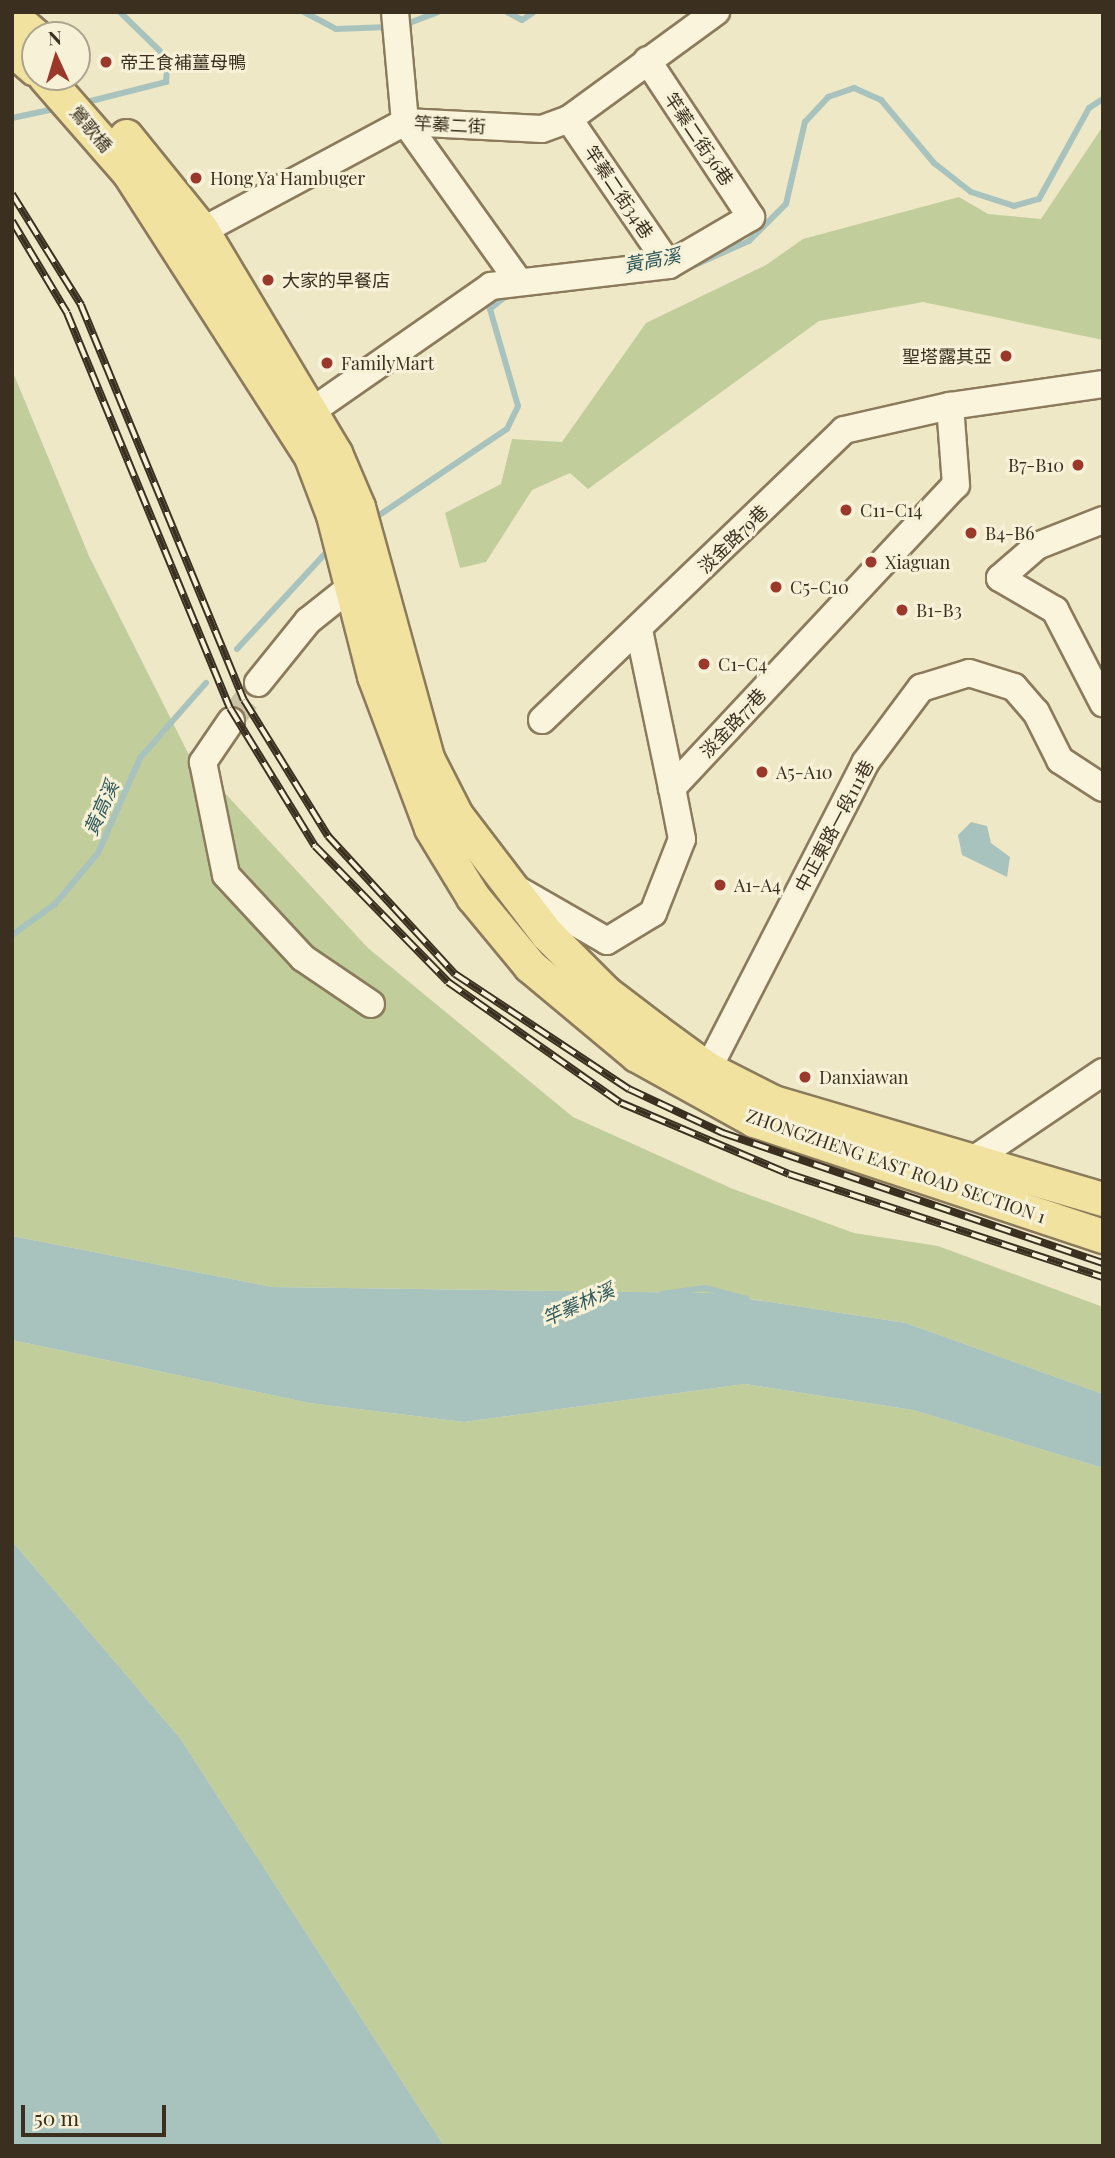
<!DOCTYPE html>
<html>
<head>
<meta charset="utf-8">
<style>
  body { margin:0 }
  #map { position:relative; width:1115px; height:2158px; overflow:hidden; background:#efe8c7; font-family:"Playfair Display","Noto Sans TC",serif }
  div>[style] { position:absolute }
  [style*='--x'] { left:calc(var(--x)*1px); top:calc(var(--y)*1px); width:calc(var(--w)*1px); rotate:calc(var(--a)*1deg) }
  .green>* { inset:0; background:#c1cd9b }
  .water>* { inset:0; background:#a8c3be }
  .stream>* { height:6px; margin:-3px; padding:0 3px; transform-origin:3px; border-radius:3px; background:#a8c3be }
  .minor-tunnel>* { height:26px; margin-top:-13px; transform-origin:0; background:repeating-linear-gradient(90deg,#cbc3a6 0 26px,transparent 0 39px) }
  .roads { filter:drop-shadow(2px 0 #8b7b5c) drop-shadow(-2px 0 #8b7b5c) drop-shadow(0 2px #8b7b5c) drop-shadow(0 -2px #8b7b5c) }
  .minor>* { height:26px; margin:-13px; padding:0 13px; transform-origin:13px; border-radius:13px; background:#f9f4db }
  .major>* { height:33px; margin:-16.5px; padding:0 16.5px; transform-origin:16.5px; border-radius:16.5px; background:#f1e2a0 }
  .rail>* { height:8px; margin-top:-4px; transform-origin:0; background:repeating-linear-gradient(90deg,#f6f1d7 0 16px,#3b3020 0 32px); box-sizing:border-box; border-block:2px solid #3b3020 }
  .dots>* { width:19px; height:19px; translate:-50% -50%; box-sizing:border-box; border:4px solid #f6f1d7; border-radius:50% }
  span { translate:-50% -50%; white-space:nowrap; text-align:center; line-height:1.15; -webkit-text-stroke:6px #f6f1d7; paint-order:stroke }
  .poi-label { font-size:18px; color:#3b3020 }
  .left { translate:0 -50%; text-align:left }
  .right { translate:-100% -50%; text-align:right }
  .street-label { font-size:18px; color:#3b3020 }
  .water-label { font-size:19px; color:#2f585b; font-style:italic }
  .frame { position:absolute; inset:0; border:14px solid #3b3020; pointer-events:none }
  .north { position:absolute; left:21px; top:21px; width:70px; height:70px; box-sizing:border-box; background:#f6f1d7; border:2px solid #aba48e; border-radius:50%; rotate:356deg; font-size:19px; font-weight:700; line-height:28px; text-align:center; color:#3b3020 }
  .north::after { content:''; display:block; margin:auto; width:24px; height:32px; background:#9a382c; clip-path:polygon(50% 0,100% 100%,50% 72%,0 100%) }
  .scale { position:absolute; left:21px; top:2105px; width:145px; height:32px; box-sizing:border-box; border:4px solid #3b3020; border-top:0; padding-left:9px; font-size:21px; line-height:24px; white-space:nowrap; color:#3b3020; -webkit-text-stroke:5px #f6f1d7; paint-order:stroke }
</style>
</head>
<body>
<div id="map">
  <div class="green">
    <i style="clip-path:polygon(1103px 126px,1103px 340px,923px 302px,819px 321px,588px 489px,570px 473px,532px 490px,486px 562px,460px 568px,445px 513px,501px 484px,512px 439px,562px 442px,646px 323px,766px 265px,803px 239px,959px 197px,988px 214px,1041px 219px)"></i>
    <i style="clip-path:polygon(12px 370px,89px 556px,188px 753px,368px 948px,573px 1117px,733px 1189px,854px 1233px,938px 1246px,1103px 1307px,1103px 1394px,906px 1323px,712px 1293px,272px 1287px,12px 1236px)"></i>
    <i style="clip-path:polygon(12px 1340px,309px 1403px,464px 1422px,745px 1384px,913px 1410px,1103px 1468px,1103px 2146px,444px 2146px,180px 1738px,12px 1541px)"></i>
  </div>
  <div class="water">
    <i style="clip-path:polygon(971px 822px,987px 826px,991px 843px,1010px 857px,1007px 877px,962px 855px,958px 835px)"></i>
    <i style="clip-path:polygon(12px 1236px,272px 1287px,711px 1293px,906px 1323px,1103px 1394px,1103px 1468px,913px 1410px,745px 1384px,464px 1422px,309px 1403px,12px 1340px)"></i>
    <i style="clip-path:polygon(12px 1541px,180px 1738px,444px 2146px,12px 2146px)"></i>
  </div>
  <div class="stream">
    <i style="--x:304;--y:12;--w:36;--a:28"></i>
    <i style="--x:336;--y:29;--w:53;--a:-2.2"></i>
    <i style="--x:507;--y:12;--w:17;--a:28"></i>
    <i style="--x:522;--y:20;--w:14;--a:-34"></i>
    <i style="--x:404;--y:25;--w:36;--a:-21"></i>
    <i style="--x:83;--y:103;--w:86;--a:-14.2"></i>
    <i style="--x:166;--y:82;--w:23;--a:-85"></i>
    <i style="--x:168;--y:59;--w:67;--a:-135.6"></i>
    <i style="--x:12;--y:118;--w:48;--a:-12"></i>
    <i style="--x:677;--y:273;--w:79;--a:-24"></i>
    <i style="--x:749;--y:241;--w:52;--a:-45"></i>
    <i style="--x:786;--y:204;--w:84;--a:-77"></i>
    <i style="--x:805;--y:122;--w:34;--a:-47"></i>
    <i style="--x:828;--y:97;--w:28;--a:-19"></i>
    <i style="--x:854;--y:88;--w:30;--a:24"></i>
    <i style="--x:881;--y:100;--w:82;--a:49.9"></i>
    <i style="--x:934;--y:163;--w:47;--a:38.1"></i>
    <i style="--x:971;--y:192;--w:45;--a:18"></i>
    <i style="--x:1014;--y:206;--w:26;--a:-16"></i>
    <i style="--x:1039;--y:199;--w:104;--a:-61.2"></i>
    <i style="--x:1089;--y:108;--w:17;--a:-33"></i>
    <i style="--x:372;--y:520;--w:163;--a:-34"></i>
    <i style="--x:507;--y:429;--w:25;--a:-64"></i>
    <i style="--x:518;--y:406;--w:101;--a:-106.1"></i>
    <i style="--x:490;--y:309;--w:22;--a:-39"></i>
    <i style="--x:237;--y:649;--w:139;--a:-47.3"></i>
    <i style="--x:12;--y:935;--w:53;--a:-35.8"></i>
    <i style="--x:55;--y:904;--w:67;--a:-49.9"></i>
    <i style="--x:98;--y:853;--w:104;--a:-66.1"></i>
    <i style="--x:140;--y:758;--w:100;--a:-48.7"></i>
    <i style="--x:662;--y:1294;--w:43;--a:-7.9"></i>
    <i style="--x:705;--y:1288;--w:43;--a:14.7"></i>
  </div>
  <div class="minor-tunnel">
    <i style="--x:231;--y:721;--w:47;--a:-54.6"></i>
  </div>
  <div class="roads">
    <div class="minor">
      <i style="--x:395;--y:12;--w:110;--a:84.8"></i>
      <i style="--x:405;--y:122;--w:193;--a:54.5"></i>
      <i style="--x:569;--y:119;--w:177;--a:55.6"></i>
      <i style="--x:185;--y:240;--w:250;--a:-28.2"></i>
      <i style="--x:405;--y:122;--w:137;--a:2.9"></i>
      <i style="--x:542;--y:129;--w:29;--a:-20"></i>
      <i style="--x:569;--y:119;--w:182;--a:-36.1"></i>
      <i style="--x:312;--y:411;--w:218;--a:-34.9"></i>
      <i style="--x:491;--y:286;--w:179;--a:-6.7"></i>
      <i style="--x:669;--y:265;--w:95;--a:-30.3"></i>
      <i style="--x:751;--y:217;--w:188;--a:-123.5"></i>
      <i style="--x:1103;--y:520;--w:71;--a:158.5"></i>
      <i style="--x:1037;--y:546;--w:49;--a:139.1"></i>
      <i style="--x:1000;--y:578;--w:64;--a:30.2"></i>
      <i style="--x:1055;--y:610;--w:105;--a:62.7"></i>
      <i style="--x:639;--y:630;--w:161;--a:78.2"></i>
      <i style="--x:258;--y:683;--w:80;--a:-51.1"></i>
      <i style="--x:308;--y:621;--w:56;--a:-38.5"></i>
      <i style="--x:542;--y:720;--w:419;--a:-43.8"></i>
      <i style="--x:844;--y:430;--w:109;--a:-12.8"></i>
      <i style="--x:231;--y:721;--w:50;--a:124.3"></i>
      <i style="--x:203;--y:762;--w:115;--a:78.5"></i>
      <i style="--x:226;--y:875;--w:113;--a:47.1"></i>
      <i style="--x:303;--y:958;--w:82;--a:34.1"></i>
      <i style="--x:508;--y:884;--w:114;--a:29.9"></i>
      <i style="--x:607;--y:941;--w:54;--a:-31.3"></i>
      <i style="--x:653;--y:913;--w:79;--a:-68.6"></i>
      <i style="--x:682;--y:839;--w:52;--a:-101.1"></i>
      <i style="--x:672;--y:788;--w:415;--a:-46.9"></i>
      <i style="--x:956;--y:485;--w:79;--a:-94.3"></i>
      <i style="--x:950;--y:406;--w:155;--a:-8.2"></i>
      <i style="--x:708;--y:1069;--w:344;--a:-62.8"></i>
      <i style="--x:865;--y:763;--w:94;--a:-53.3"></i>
      <i style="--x:921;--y:688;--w:50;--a:-17.4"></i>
      <i style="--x:969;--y:673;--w:47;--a:17.3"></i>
      <i style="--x:1014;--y:687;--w:33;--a:49"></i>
      <i style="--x:1036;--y:712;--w:54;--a:63.4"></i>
      <i style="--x:1060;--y:760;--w:51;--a:33.1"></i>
      <i style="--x:969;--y:1172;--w:13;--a:-72"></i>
      <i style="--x:973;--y:1160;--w:157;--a:-34.1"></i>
    </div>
    <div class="major">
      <i style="--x:12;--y:16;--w:30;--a:40"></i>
      <i style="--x:12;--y:49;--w:30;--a:41"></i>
      <i style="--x:45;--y:77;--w:128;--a:48.8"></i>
      <i style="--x:129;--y:173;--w:337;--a:57.3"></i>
      <i style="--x:311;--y:457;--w:62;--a:69.2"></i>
      <i style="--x:333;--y:515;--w:166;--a:75.7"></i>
      <i style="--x:374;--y:676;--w:162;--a:69.4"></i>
      <i style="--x:431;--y:828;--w:81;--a:58.7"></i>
      <i style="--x:473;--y:897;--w:89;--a:50.4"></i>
      <i style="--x:530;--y:966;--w:139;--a:39.8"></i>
      <i style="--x:637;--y:1055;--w:134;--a:29.1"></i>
      <i style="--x:754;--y:1120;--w:368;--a:18.4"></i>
      <i style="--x:126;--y:136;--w:119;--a:51.1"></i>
      <i style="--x:201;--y:229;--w:261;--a:59.1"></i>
      <i style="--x:335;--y:453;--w:59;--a:66.9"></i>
      <i style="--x:358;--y:507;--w:260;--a:74.6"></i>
      <i style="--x:427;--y:758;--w:64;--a:63"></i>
      <i style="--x:456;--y:815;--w:150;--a:52.6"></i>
      <i style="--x:547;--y:934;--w:82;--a:45"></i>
      <i style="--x:605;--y:992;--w:64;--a:37.4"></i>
      <i style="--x:656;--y:1031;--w:64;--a:36.2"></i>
      <i style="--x:708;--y:1069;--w:73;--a:26.9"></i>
      <i style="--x:773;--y:1102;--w:344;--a:16.4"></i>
    </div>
  </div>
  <div class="rail">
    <i style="--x:12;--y:194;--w:131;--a:58.1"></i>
    <i style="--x:81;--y:305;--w:427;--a:67.6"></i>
    <i style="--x:244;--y:700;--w:160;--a:58.3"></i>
    <i style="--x:328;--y:836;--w:188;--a:47.4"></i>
    <i style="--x:455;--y:974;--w:209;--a:33.5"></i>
    <i style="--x:629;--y:1089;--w:104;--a:25.1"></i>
    <i style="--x:723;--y:1133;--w:402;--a:18.9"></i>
    <i style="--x:12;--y:221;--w:107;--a:59.1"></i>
    <i style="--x:67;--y:313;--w:427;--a:67.6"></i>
    <i style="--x:230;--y:708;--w:162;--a:58.4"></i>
    <i style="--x:315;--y:846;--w:190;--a:45.6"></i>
    <i style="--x:448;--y:982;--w:211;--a:35"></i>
    <i style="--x:621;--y:1103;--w:182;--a:22.9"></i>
    <i style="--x:789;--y:1174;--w:330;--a:18.2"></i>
  </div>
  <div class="dots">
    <i style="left:106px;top:62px;background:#9a382c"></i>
    <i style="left:196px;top:178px;background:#9a382c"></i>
    <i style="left:268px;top:280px;background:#9a382c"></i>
    <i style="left:1006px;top:356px;background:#9a382c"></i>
    <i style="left:327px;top:363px;background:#9a382c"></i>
    <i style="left:1078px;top:465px;background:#9a382c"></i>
    <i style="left:846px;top:510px;background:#9a382c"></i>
    <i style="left:971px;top:533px;background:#9a382c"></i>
    <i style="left:871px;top:562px;background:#9a382c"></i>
    <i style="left:776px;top:587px;background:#9a382c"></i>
    <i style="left:902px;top:610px;background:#9a382c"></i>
    <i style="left:704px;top:664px;background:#9a382c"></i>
    <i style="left:762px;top:772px;background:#9a382c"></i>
    <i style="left:720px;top:885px;background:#9a382c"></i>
    <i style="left:805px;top:1077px;background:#9a382c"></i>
  </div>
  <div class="poi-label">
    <span class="left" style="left:120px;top:62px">帝王食補薑母鴨</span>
    <span class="left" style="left:210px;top:178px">Hong Ya Hambuger</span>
    <span class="left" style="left:282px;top:280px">大家的早餐店</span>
    <span class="right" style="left:992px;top:356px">聖塔露其亞</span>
    <span class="left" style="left:341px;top:363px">FamilyMart</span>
    <span class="right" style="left:1064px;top:465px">B7-B10</span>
    <span class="left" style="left:860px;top:510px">C11-C14</span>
    <span class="left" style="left:985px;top:533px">B4-B6</span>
    <span class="left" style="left:885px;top:562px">Xiaguan</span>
    <span class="left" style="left:790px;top:587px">C5-C10</span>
    <span class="left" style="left:916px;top:610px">B1-B3</span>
    <span class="left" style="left:718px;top:664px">C1-C4</span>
    <span class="left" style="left:776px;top:772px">A5-A10</span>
    <span class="left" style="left:734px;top:885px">A1-A4</span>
    <span class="left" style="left:819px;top:1077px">Danxiawan</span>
  </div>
  <div class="street-label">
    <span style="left:450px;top:125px;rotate:3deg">竿蓁二街</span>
    <span style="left:91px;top:129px;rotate:50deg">鶯歌橋</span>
    <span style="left:699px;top:139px;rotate:56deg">竿蓁二街36巷</span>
    <span style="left:619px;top:192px;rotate:56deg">竿蓁二街34巷</span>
    <span style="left:733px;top:539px;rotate:-44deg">淡金路79巷</span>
    <span style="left:733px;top:723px;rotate:-47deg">淡金路77巷</span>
    <span style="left:834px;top:826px;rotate:-62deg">中正東路一段111巷</span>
    <span style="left:896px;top:1166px;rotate:19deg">ZHONGZHENG EAST ROAD SECTION 1</span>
  </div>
  <div class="water-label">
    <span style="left:652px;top:260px;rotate:-11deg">黃高溪</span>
    <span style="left:101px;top:808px;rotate:-66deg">黃高溪</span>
    <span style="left:578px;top:1304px;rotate:-24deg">竿蓁林溪</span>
  </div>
  <div class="frame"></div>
  <div class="north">N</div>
  <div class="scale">50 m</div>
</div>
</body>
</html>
